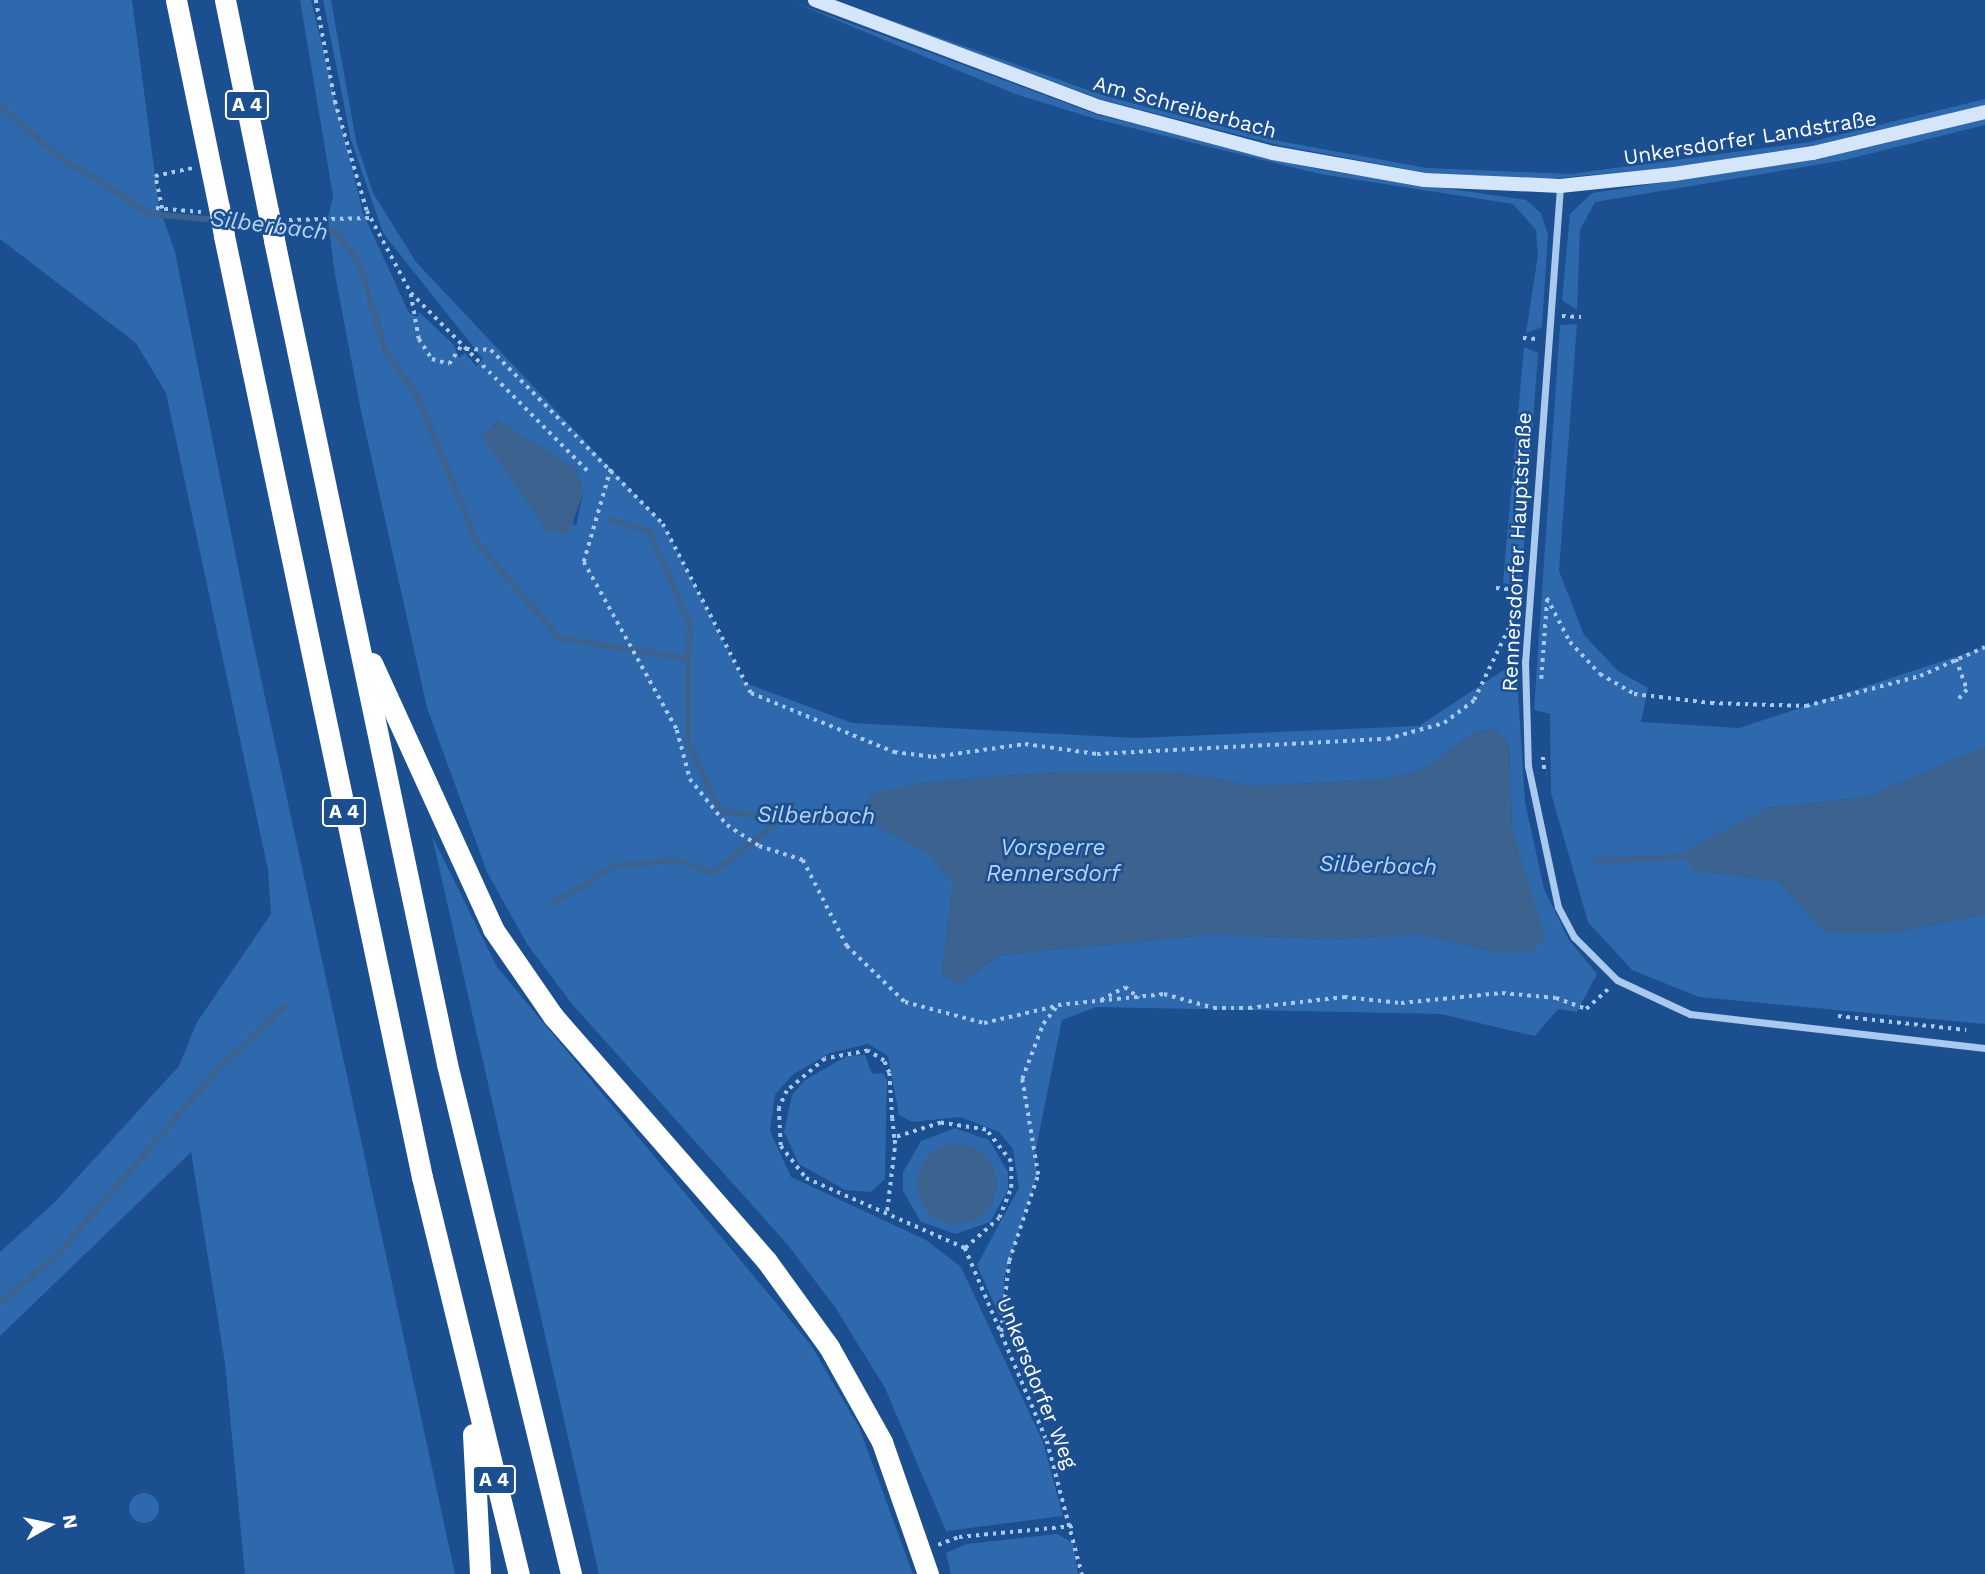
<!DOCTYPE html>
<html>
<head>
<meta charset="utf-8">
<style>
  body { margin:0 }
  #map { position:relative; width:1985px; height:1574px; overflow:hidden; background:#1b4f8f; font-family:"Work Sans",sans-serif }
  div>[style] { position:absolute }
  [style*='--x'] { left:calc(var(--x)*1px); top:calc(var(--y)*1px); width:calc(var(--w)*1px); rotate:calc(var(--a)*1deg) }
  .green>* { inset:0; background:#2e69ad }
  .round { border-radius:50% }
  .water>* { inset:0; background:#3c6290 }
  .stream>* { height:6px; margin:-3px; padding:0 3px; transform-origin:3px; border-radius:3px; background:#3c6290 }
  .path>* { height:3.5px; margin-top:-1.75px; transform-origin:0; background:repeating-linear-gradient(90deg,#a9c9ee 0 3.5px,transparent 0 8.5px) }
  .street>* { height:7px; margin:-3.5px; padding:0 3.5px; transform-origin:3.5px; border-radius:3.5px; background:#a9c9ee }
  .secondary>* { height:14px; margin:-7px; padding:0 7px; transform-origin:7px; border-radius:7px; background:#d6e6fa }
  .highway>* { height:21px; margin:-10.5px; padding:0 10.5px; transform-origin:10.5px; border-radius:10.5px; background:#fff }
  .highway-bridge>* { height:21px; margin:-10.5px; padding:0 10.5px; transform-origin:10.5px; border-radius:10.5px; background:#fff }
  span { translate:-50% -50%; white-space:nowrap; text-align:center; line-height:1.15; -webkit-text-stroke:5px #1b4f8f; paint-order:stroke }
  .shield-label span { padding:2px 5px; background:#1b4f8f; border:2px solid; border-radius:5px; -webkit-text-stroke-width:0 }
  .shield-label { font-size:19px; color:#fff; font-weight:700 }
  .street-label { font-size:21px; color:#fff }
  .water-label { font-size:23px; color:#b5d3f5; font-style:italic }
  .north { position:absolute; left:14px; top:1490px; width:70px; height:70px; -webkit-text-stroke:5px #1b4f8f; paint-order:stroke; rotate:81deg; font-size:19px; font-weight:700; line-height:28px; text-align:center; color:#fff }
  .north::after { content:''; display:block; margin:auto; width:24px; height:32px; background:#fff; clip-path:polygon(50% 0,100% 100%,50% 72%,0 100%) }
</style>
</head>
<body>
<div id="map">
  <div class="green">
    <i style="clip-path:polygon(0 0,132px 0,159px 206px,175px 252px,252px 637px,455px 1574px,245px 1574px,225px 1363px,191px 1152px,0 1336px,0 1252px,56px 1201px,179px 1066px,197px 1022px,271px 914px,268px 870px,166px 393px,136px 343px,0 239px)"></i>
    <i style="clip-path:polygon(evenodd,300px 0,311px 0,363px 213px,409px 313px,418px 317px,419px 312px,454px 345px,459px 358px,465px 353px,476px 366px,483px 359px,383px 233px,351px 140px,323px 0,331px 0,356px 141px,373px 193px,416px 262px,663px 524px,745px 683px,852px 723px,1136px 738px,1419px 726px,1516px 662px,1525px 802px,1544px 889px,1569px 940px,1597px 974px,1577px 1012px,1558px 1009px,1535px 1036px,1441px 1014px,1096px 1007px,1062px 1020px,1035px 1153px,1037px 1176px,1004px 1278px,1004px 1326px,977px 1265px,1019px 1188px,1013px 1149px,999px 1132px,960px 1117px,912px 1122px,899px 1115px,888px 1056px,868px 1044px,830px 1053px,792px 1075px,775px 1095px,770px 1131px,791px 1177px,926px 1240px,961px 1267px,1043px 1442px,1063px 1516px,946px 1531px,885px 1388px,835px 1307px,787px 1244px,572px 1004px,527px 944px,487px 872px,427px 708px,361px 411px,334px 269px,328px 218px,333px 196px,300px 0,499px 421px,576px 469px,583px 493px,576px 526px,481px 436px,499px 421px,300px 0,1495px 729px,1509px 745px,1512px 827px,1527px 884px,1496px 952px,1419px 934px,1329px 939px,1214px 934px,999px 955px,958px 985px,942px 975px,953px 883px,927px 853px,919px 783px,1057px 772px,1175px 772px,1256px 786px,1377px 780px,1420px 771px,1474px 733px,1495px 729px)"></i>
    <i style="clip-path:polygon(788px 0,1098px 115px,1322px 170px,1526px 200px,1541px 213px,1548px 235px,1542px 327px,1526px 333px,1538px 255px,1536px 230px,1513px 204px,1320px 174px,1096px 119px,1015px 94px)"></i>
    <i style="clip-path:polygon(834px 0,1105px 96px,1279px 141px,1427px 168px,1570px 174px,1810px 142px,1985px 99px,1985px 105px,1812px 146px,1674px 167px,1548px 179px,1427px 173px,1278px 145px,1103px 100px)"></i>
    <i style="clip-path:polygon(1985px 119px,1985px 125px,1845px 160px,1595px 202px,1580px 230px,1577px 310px,1562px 300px,1570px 214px,1592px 193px,1814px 160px)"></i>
    <i style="clip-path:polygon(1577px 324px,1559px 571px,1584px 635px,1618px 671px,1648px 688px,1641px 722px,1739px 728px,1985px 647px,1985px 747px,1866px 797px,1768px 808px,1695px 870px,1778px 881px,1826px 933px,1894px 933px,1985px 914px,1985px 1024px,1699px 997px,1632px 970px,1588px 922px,1551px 793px,1550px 714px,1534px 710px,1560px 325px)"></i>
    <i style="clip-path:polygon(1524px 347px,1538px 353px,1521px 586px,1503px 583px)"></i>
    <i style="clip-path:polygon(432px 836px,497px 967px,811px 1345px,859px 1427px,913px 1574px,599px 1574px)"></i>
    <i style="clip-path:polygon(865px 1055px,872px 1074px,883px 1073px,887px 1080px,885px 1179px,871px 1192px,845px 1190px,799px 1164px,784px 1132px,792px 1095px,805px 1080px,847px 1056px)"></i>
    <i style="clip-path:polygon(955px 1128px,989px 1140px,1008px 1172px,1008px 1190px,990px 1222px,956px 1234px,921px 1222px,903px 1191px,903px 1172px,921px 1141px)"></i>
    <i class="round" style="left:129px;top:1493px;width:30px;height:30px"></i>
    <i style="clip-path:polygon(1057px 1534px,1073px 1543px,1078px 1574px,951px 1574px,946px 1553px,967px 1544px)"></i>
  </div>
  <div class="water">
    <i style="clip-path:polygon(500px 421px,576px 469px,583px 493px,569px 533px,548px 532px,481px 435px)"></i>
    <i style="clip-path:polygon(1495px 729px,1509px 745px,1512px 827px,1545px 938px,1532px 951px,1496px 952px,1419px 934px,1329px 939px,1214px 934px,999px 955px,958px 985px,942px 975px,953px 883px,927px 853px,862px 818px,870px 794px,919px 783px,1057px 772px,1175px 772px,1256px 786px,1377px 780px,1420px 771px,1474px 733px)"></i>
    <i style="clip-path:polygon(1985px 747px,1985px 914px,1894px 933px,1826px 933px,1778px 881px,1694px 870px,1685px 850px,1768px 808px,1866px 797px)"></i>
    <i class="round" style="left:917px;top:1144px;width:80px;height:80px"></i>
  </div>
  <div class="stream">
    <i style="--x:0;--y:106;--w:79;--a:40.4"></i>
    <i style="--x:60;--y:157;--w:107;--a:32.1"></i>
    <i style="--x:151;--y:214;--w:185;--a:5.3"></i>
    <i style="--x:335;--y:231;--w:41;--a:52.9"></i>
    <i style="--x:360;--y:264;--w:90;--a:73.8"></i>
    <i style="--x:385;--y:350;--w:55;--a:54.6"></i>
    <i style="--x:417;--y:395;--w:159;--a:67.8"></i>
    <i style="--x:477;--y:542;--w:126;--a:49.5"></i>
    <i style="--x:559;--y:638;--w:131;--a:9.2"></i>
    <i style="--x:688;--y:659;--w:83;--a:90"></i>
    <i style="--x:688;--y:742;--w:76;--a:65.1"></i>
    <i style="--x:720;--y:811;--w:74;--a:7"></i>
    <i style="--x:793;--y:820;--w:76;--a:-1.5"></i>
    <i style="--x:609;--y:519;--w:42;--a:16.7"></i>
    <i style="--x:649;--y:531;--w:103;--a:66.4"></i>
    <i style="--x:690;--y:625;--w:34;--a:93"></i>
    <i style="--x:1596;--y:861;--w:99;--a:-2.9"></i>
    <i style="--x:554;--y:903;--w:70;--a:-31.7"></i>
    <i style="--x:614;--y:866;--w:63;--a:-5.4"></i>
    <i style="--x:677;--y:860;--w:37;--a:20"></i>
    <i style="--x:712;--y:873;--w:88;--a:-37.6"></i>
    <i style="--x:0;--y:1303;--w:75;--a:-40.1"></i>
    <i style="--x:57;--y:1255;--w:246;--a:-49.1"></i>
    <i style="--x:218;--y:1069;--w:92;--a:-43.2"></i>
  </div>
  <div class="path">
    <i style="--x:316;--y:0;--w:103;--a:79.3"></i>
    <i style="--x:335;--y:101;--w:115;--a:73.8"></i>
    <i style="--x:367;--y:211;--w:93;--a:61.8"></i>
    <i style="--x:411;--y:293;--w:251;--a:45.2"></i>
    <i style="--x:156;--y:208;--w:45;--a:5.1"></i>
    <i style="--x:162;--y:209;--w:34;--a:-102"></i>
    <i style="--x:155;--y:176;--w:38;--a:-12"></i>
    <i style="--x:289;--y:220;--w:82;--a:-1.4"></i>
    <i style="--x:411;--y:294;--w:46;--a:79.9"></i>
    <i style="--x:419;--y:339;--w:24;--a:57"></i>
    <i style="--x:432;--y:359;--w:18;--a:16"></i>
    <i style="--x:449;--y:364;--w:23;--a:-56"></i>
    <i style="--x:1562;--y:316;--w:19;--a:3"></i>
    <i style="--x:1523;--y:338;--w:14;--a:4"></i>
    <i style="--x:466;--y:349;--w:25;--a:2"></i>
    <i style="--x:491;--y:350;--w:245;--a:45.3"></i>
    <i style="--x:663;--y:524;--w:191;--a:62.5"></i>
    <i style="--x:751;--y:693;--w:155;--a:22.4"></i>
    <i style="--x:894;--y:752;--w:39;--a:7"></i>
    <i style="--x:933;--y:757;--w:93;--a:-8"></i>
    <i style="--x:1025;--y:744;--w:73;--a:7.9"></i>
    <i style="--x:1097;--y:754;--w:290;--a:-3"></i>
    <i style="--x:1387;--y:739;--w:59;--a:-15.7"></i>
    <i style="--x:1444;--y:723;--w:38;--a:-37"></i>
    <i style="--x:1474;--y:700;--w:92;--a:-64.3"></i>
    <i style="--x:611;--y:469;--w:97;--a:106.2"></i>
    <i style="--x:584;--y:562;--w:192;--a:61"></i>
    <i style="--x:677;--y:730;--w:51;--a:75.1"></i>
    <i style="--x:690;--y:779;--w:59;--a:51.2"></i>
    <i style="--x:727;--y:825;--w:38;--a:33"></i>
    <i style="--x:759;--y:846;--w:46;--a:17.7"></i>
    <i style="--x:803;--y:860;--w:97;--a:62.9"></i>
    <i style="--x:847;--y:946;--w:81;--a:44"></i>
    <i style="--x:905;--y:1002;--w:82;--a:14.9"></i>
    <i style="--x:984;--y:1023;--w:74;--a:-13.3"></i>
    <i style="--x:1496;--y:588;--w:21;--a:5"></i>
    <i style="--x:1547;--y:598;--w:50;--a:62.4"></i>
    <i style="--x:1570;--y:642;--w:44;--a:46.8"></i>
    <i style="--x:1600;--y:674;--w:39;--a:30"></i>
    <i style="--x:1634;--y:694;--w:78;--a:6.7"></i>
    <i style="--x:1711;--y:703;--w:95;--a:1.8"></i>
    <i style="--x:1806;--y:706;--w:118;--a:-14.7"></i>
    <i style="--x:1920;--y:676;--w:71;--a:-24"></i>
    <i style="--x:1956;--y:659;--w:33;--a:70"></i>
    <i style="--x:1967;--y:690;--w:15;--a:132"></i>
    <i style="--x:1541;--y:679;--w:82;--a:-85.8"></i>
    <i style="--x:1543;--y:757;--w:17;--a:83"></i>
    <i style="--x:1101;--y:1000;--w:27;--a:-28"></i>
    <i style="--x:1125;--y:987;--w:18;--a:38"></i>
    <i style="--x:1838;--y:1016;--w:129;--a:6.2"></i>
    <i style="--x:887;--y:1211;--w:67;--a:-83.2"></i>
    <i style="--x:895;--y:1144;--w:6;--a:-99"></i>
    <i style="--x:894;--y:1138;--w:19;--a:-96"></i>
    <i style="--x:892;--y:1119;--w:46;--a:-93.7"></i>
    <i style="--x:889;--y:1073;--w:13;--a:-113"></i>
    <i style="--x:884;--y:1061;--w:19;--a:-148"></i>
    <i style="--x:868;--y:1051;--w:44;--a:169.5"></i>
    <i style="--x:825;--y:1059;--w:50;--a:139.9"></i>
    <i style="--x:787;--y:1091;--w:19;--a:115"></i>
    <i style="--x:779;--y:1108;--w:38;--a:87"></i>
    <i style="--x:781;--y:1146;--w:41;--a:52"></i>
    <i style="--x:806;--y:1178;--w:174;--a:23.8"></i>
    <i style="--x:965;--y:1248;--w:45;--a:-41.4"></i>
    <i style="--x:999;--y:1218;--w:32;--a:-68"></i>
    <i style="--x:1011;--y:1188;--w:26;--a:-90"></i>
    <i style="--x:1011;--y:1162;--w:41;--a:-128"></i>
    <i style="--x:986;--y:1130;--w:46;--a:-171.2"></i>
    <i style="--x:941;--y:1123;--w:49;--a:162.3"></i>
    <i style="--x:965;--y:1248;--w:210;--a:67"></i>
    <i style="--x:1047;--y:1441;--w:138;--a:75.3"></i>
    <i style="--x:1001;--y:1332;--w:71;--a:-83.6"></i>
    <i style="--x:1009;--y:1261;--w:91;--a:-71.4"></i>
    <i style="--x:1038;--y:1175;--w:97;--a:-99.5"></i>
    <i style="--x:1022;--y:1079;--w:59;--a:-69.1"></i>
    <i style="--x:1043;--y:1024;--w:24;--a:-52"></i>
    <i style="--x:1058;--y:1005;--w:107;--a:-5.9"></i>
    <i style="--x:1164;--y:994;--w:52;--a:15.6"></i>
    <i style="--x:1214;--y:1008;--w:35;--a:0"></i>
    <i style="--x:1249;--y:1008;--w:96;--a:-6.6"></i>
    <i style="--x:1344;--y:997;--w:57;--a:6"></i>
    <i style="--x:1401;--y:1003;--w:101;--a:-5.7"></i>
    <i style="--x:1502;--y:993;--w:54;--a:5.3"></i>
    <i style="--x:1556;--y:998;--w:32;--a:20"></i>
    <i style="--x:1586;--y:1009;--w:30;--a:-42"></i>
    <i style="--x:938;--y:1545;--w:22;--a:-21"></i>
    <i style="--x:959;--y:1537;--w:115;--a:-5.5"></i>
  </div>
  <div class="street">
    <i style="--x:1560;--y:187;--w:475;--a:94.2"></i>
    <i style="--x:1525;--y:661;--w:105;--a:88.4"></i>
    <i style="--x:1528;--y:766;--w:144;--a:78"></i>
    <i style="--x:1558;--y:907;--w:34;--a:62"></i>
    <i style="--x:1574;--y:937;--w:61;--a:45"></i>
    <i style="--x:1617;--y:980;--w:81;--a:25"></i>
    <i style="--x:1690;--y:1014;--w:297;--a:6.6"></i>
  </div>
  <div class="secondary">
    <i style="--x:815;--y:0;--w:304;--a:20.6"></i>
    <i style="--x:1100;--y:107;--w:179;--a:14.9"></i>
    <i style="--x:1273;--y:153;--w:154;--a:10.1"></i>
    <i style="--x:1425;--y:180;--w:135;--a:2.5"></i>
    <i style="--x:1560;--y:186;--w:115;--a:-6"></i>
    <i style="--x:1674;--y:174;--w:141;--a:-8.6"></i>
    <i style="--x:1813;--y:153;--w:177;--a:-13.4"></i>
  </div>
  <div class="highway">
    <i style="--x:176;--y:0;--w:211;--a:78.3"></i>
    <i style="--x:225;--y:0;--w:215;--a:78.5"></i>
    <i style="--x:224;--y:236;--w:962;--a:78.12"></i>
    <i style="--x:422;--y:1177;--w:409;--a:76.3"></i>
    <i style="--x:274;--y:240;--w:842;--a:78.14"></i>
    <i style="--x:447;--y:1064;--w:525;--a:76.33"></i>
    <i style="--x:372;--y:663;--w:292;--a:65.5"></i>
    <i style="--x:493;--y:929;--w:106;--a:55.4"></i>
    <i style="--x:553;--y:1016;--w:324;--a:48.9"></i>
    <i style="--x:766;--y:1260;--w:107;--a:54.1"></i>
    <i style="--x:829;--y:1347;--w:109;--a:60.8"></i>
    <i style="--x:882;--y:1442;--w:140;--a:70.8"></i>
    <i style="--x:473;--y:1434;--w:140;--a:87.1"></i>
  </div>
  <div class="highway-bridge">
    <i style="--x:219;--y:207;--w:29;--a:80"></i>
    <i style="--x:268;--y:211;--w:30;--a:78"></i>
  </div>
  <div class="shield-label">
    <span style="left:247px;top:105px">A 4</span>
    <span style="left:344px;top:812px">A 4</span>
    <span style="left:494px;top:1480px">A 4</span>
  </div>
  <div class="street-label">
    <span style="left:1185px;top:107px;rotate:15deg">Am Schreiberbach</span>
    <span style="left:1750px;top:138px;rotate:-9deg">Unkersdorfer Landstraße</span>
    <span style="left:1517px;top:552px;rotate:-87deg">Rennersdorfer Hauptstraße</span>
    <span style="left:1037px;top:1383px;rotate:68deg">Unkersdorfer Weg</span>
  </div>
  <div class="water-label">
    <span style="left:269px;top:226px;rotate:7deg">Silberbach</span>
    <span style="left:816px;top:816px;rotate:1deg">Silberbach</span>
    <span style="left:1053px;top:861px">Vorsperre<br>Rennersdorf</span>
    <span style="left:1378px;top:866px;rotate:2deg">Silberbach</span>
  </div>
  <div class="north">N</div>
</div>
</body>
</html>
